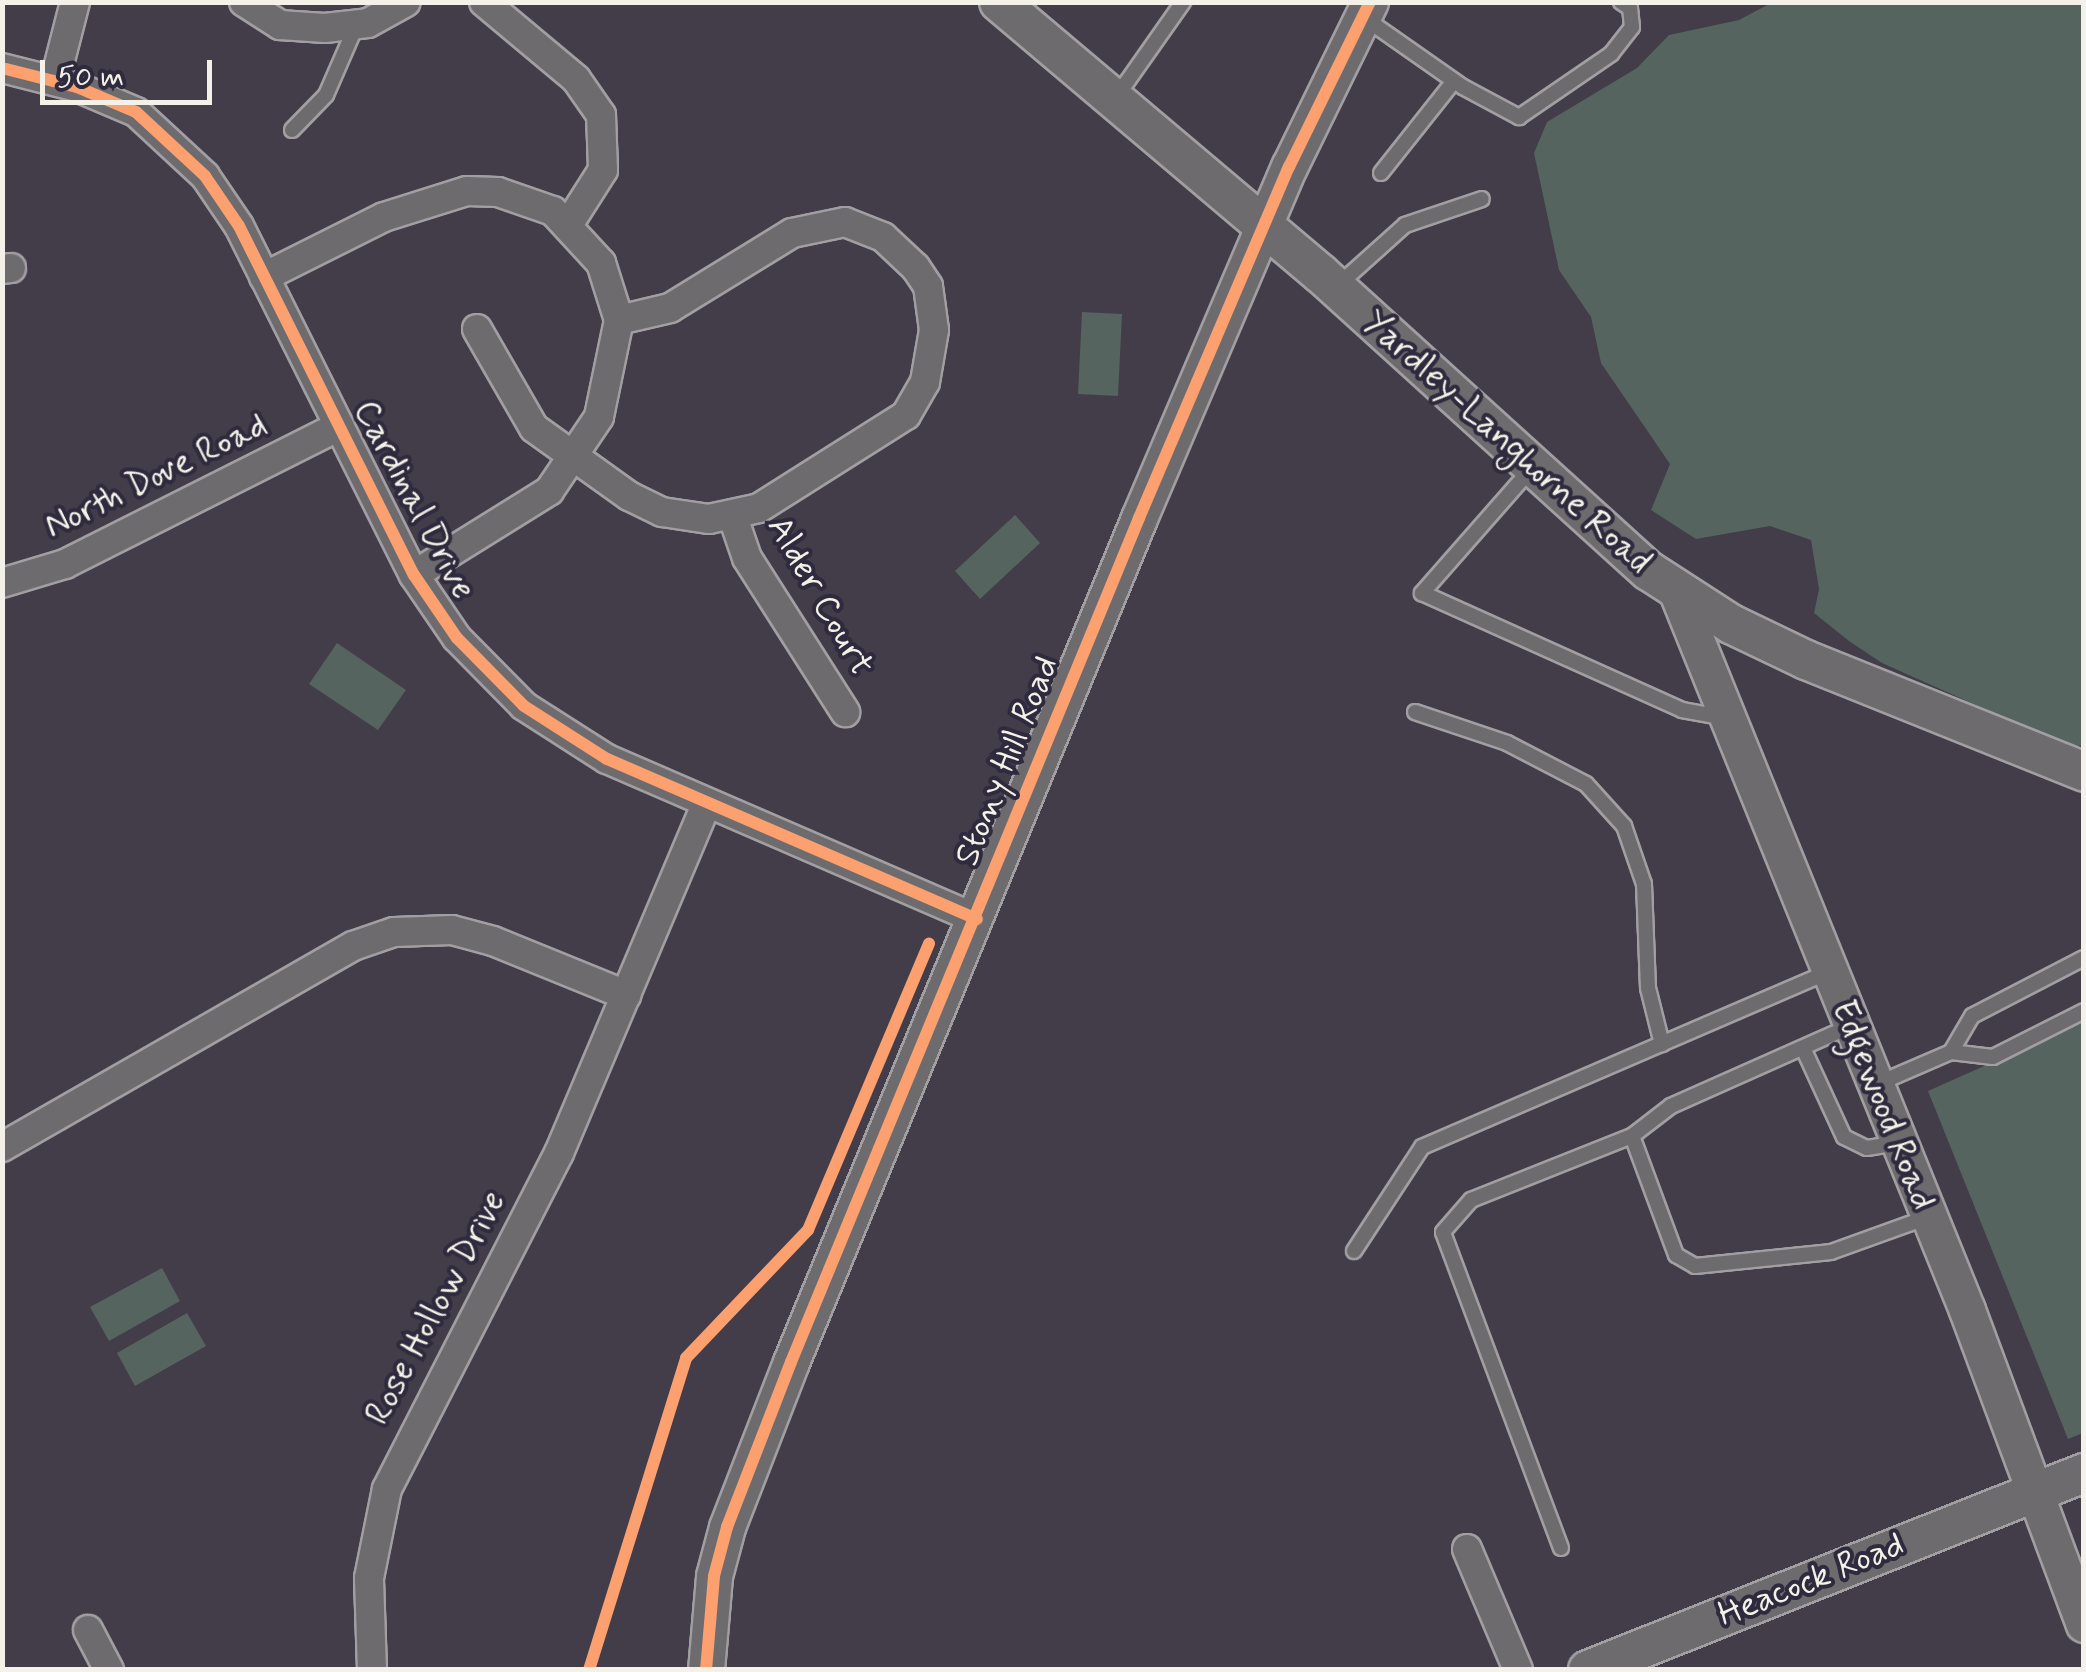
<!DOCTYPE html>
<html>
<head>
<meta charset="utf-8">
<style>
  body { margin:0 }
  #map { position:relative; width:2086px; height:1672px; overflow:hidden; background:#423d49; font-family:Mynerve,sans-serif }
  div>[style] { position:absolute }
  [style*='--x'] { left:calc(var(--x)*1px); top:calc(var(--y)*1px); width:calc(var(--w)*1px); rotate:calc(var(--a)*1deg) }
  .green>* { inset:0; background:#55645f }
  .roads { filter:drop-shadow(2px 0 #a29fa3) drop-shadow(-2px 0 #a29fa3) drop-shadow(0 2px #a29fa3) drop-shadow(0 -2px #a29fa3) }
  .service>* { height:14px; margin:-7px; padding:0 7px; transform-origin:7px; border-radius:7px; background:#6e6b6e }
  .minor>* { height:28px; margin:-14px; padding:0 14px; transform-origin:14px; border-radius:14px; background:#6e6b6e }
  .tertiary>* { height:35px; margin:-17.5px; padding:0 17.5px; transform-origin:17.5px; border-radius:17.5px; background:#6e6b6e }
  .secondary>* { height:38px; margin:-19px; padding:0 19px; transform-origin:19px; border-radius:19px; background:#6e6b6e }
  .cycleway>* { height:12px; margin:-6px; padding:0 6px; transform-origin:6px; border-radius:6px; background:#fca06f }
  span { translate:-50% -50%; white-space:nowrap; text-align:center; line-height:1.15; -webkit-text-stroke:8px #2f2a3d; paint-order:stroke }
  .street-label { font-size:35px; color:#f4f1e8 }
  .frame { position:absolute; inset:0; border:5px solid #f4f1e8; pointer-events:none }
  .scale { position:absolute; left:40px; top:60px; width:172px; height:45px; box-sizing:border-box; border:5px solid #f4f1e8; border-top:0; padding-left:12px; font-size:30px; line-height:35px; white-space:nowrap; color:#f4f1e8; -webkit-text-stroke:8px #2f2a3d; paint-order:stroke }
</style>
</head>
<body>
<div id="map">
  <div class="green">
    <i style="clip-path:polygon(1771px 3px,2083px 3px,2083px 746px,2065px 745px,1882px 663px,1849px 641px,1814px 613px,1819px 589px,1811px 540px,1770px 526px,1696px 539px,1651px 510px,1670px 464px,1601px 363px,1591px 317px,1559px 270px,1534px 153px,1547px 122px,1637px 68px,1669px 35px,1739px 20px)"></i>
    <i style="clip-path:polygon(1082px 312px,1122px 314px,1118px 396px,1078px 394px)"></i>
    <i style="clip-path:polygon(1015px 515px,1040px 543px,980px 599px,955px 571px)"></i>
    <i style="clip-path:polygon(337px 643px,406px 690px,378px 730px,309px 684px)"></i>
    <i style="clip-path:polygon(2083px 1022px,2083px 1433px,2068px 1439px,1928px 1091px)"></i>
    <i style="clip-path:polygon(162px 1268px,180px 1301px,109px 1341px,90px 1307px)"></i>
    <i style="clip-path:polygon(187px 1313px,206px 1346px,135px 1386px,117px 1353px)"></i>
  </div>
  <div class="roads">
    <div class="service">
      <i style="--x:1363;--y:17;--w:122;--a:35"></i>
      <i style="--x:1463;--y:87;--w:64;--a:28.2"></i>
      <i style="--x:1519;--y:117;--w:112;--a:-34.4"></i>
      <i style="--x:1611;--y:54;--w:34;--a:-52"></i>
      <i style="--x:1632;--y:27;--w:19;--a:-96"></i>
      <i style="--x:1630;--y:8;--w:11;--a:-146"></i>
      <i style="--x:1117;--y:96;--w:115;--a:-54.9"></i>
      <i style="--x:292;--y:130;--w:49;--a:-45.8"></i>
      <i style="--x:326;--y:95;--w:75;--a:-66.5"></i>
      <i style="--x:1381;--y:173;--w:117;--a:-51.6"></i>
      <i style="--x:1336;--y:287;--w:93;--a:-41.9"></i>
      <i style="--x:1405;--y:225;--w:81;--a:-18.7"></i>
      <i style="--x:1532;--y:468;--w:167;--a:131.3"></i>
      <i style="--x:1422;--y:593;--w:285;--a:24.2"></i>
      <i style="--x:1682;--y:710;--w:45;--a:10.3"></i>
      <i style="--x:1415;--y:712;--w:97;--a:18.6"></i>
      <i style="--x:1507;--y:743;--w:89;--a:27.4"></i>
      <i style="--x:1586;--y:784;--w:57;--a:47.9"></i>
      <i style="--x:1624;--y:826;--w:61;--a:71"></i>
      <i style="--x:1644;--y:884;--w:104;--a:87.8"></i>
      <i style="--x:1648;--y:988;--w:58;--a:76"></i>
      <i style="--x:1803;--y:1048;--w:98;--a:65.3"></i>
      <i style="--x:1844;--y:1137;--w:25;--a:26"></i>
      <i style="--x:1867;--y:1148;--w:31;--a:-9"></i>
      <i style="--x:1951;--y:1052;--w:42;--a:-59.7"></i>
      <i style="--x:1972;--y:1016;--w:126;--a:-27.4"></i>
      <i style="--x:1877;--y:1084;--w:81;--a:-23.4"></i>
      <i style="--x:1951;--y:1052;--w:42;--a:6.8"></i>
      <i style="--x:1993;--y:1057;--w:102;--a:-26.8"></i>
      <i style="--x:1632;--y:1136;--w:49;--a:-37.6"></i>
      <i style="--x:1671;--y:1106;--w:197;--a:-24"></i>
      <i style="--x:1354;--y:1251;--w:124;--a:-56.8"></i>
      <i style="--x:1422;--y:1147;--w:442;--a:-23.3"></i>
      <i style="--x:1561;--y:1548;--w:337;--a:-110.5"></i>
      <i style="--x:1443;--y:1232;--w:43;--a:-48.8"></i>
      <i style="--x:1471;--y:1200;--w:173;--a:-21.7"></i>
      <i style="--x:1632;--y:1136;--w:127;--a:69.7"></i>
      <i style="--x:1676;--y:1255;--w:22;--a:30"></i>
      <i style="--x:1695;--y:1266;--w:137;--a:-5.9"></i>
      <i style="--x:1831;--y:1252;--w:103;--a:-19.8"></i>
    </div>
    <div class="minor">
      <i style="--x:244;--y:2;--w:43;--a:32.6"></i>
      <i style="--x:280;--y:25;--w:45;--a:3.8"></i>
      <i style="--x:325;--y:28;--w:43;--a:-6.6"></i>
      <i style="--x:368;--y:23;--w:43;--a:-28.9"></i>
      <i style="--x:484;--y:2;--w:120;--a:39.9"></i>
      <i style="--x:576;--y:79;--w:44;--a:55.2"></i>
      <i style="--x:601;--y:115;--w:55;--a:87.9"></i>
      <i style="--x:603;--y:170;--w:62;--a:122.4"></i>
      <i style="--x:2;--y:68;--w:77;--a:14.2"></i>
      <i style="--x:77;--y:87;--w:64;--a:23"></i>
      <i style="--x:136;--y:112;--w:94;--a:42.8"></i>
      <i style="--x:205;--y:176;--w:60;--a:55.8"></i>
      <i style="--x:239;--y:226;--w:390;--a:63.4"></i>
      <i style="--x:414;--y:575;--w:76;--a:55.7"></i>
      <i style="--x:457;--y:638;--w:95;--a:45.4"></i>
      <i style="--x:524;--y:706;--w:98;--a:32.6"></i>
      <i style="--x:607;--y:759;--w:403;--a:23.4"></i>
      <i style="--x:55;--y:80;--w:81;--a:-75.6"></i>
      <i style="--x:2;--y:269;--w:9;--a:-6"></i>
      <i style="--x:264;--y:277;--w:134;--a:-26.6"></i>
      <i style="--x:384;--y:217;--w:87;--a:-17.4"></i>
      <i style="--x:467;--y:191;--w:31;--a:2"></i>
      <i style="--x:498;--y:192;--w:58;--a:19.1"></i>
      <i style="--x:553;--y:211;--w:71;--a:47.3"></i>
      <i style="--x:601;--y:263;--w:60;--a:72.5"></i>
      <i style="--x:619;--y:320;--w:99;--a:101.7"></i>
      <i style="--x:599;--y:417;--w:89;--a:124"></i>
      <i style="--x:549;--y:491;--w:159;--a:148.1"></i>
      <i style="--x:477;--y:329;--w:114;--a:60.1"></i>
      <i style="--x:534;--y:428;--w:117;--a:35.6"></i>
      <i style="--x:629;--y:496;--w:37;--a:26"></i>
      <i style="--x:662;--y:512;--w:48;--a:8.5"></i>
      <i style="--x:709;--y:519;--w:51;--a:-12.4"></i>
      <i style="--x:759;--y:508;--w:174;--a:-32.3"></i>
      <i style="--x:906;--y:415;--w:38;--a:-60"></i>
      <i style="--x:925;--y:382;--w:53;--a:-80.2"></i>
      <i style="--x:934;--y:330;--w:44;--a:-97.8"></i>
      <i style="--x:928;--y:286;--w:23;--a:-124"></i>
      <i style="--x:915;--y:267;--w:44;--a:-136.8"></i>
      <i style="--x:883;--y:237;--w:41;--a:-158.5"></i>
      <i style="--x:845;--y:222;--w:54;--a:168.3"></i>
      <i style="--x:792;--y:233;--w:143;--a:148.4"></i>
      <i style="--x:670;--y:308;--w:52;--a:166.8"></i>
      <i style="--x:733;--y:517;--w:43;--a:71.1"></i>
      <i style="--x:747;--y:558;--w:183;--a:57.5"></i>
      <i style="--x:2;--y:583;--w:66;--a:-16.8"></i>
      <i style="--x:65;--y:564;--w:307;--a:-26.7"></i>
      <i style="--x:2;--y:1147;--w:404;--a:-29.8"></i>
      <i style="--x:353;--y:946;--w:43;--a:-18.9"></i>
      <i style="--x:394;--y:932;--w:58;--a:-2"></i>
      <i style="--x:452;--y:930;--w:42;--a:15"></i>
      <i style="--x:493;--y:941;--w:144;--a:22.1"></i>
      <i style="--x:1467;--y:1549;--w:131;--a:67.1"></i>
      <i style="--x:88;--y:1630;--w:45;--a:62.3"></i>
      <i style="--x:372;--y:1670;--w:92;--a:-91.9"></i>
      <i style="--x:369;--y:1578;--w:91;--a:-78.6"></i>
      <i style="--x:387;--y:1489;--w:377;--a:-62.9"></i>
      <i style="--x:559;--y:1153;--w:380;--a:-67.1"></i>
    </div>
    <div class="tertiary">
      <i style="--x:1676;--y:590;--w:777;--a:67.99"></i>
      <i style="--x:1967;--y:1310;--w:335;--a:69.6"></i>
      <i style="--x:706;--y:1670;--w:94;--a:-85.1"></i>
      <i style="--x:714;--y:1576;--w:51;--a:-75.1"></i>
      <i style="--x:727;--y:1527;--w:177;--a:-68.8"></i>
      <i style="--x:791;--y:1362;--w:913;--a:-67.59"></i>
      <i style="--x:1139;--y:518;--w:382;--a:-66.9"></i>
      <i style="--x:1289;--y:167;--w:184;--a:-63.9"></i>
    </div>
    <div class="secondary">
      <i style="--x:999;--y:2;--w:422;--a:40.2"></i>
      <i style="--x:1321;--y:274;--w:442;--a:42.2"></i>
      <i style="--x:1649;--y:571;--w:98;--a:32.9"></i>
      <i style="--x:1731;--y:624;--w:83;--a:25.6"></i>
      <i style="--x:1806;--y:660;--w:300;--a:21.9"></i>
      <i style="--x:1588;--y:1670;--w:534;--a:-21.66"></i>
    </div>
  </div>
  <div class="cycleway">
    <i style="--x:2;--y:68;--w:77;--a:14.2"></i>
    <i style="--x:77;--y:87;--w:64;--a:23"></i>
    <i style="--x:136;--y:112;--w:94;--a:42.8"></i>
    <i style="--x:205;--y:176;--w:60;--a:55.8"></i>
    <i style="--x:239;--y:226;--w:390;--a:63.4"></i>
    <i style="--x:414;--y:575;--w:76;--a:55.7"></i>
    <i style="--x:457;--y:638;--w:95;--a:45.4"></i>
    <i style="--x:524;--y:706;--w:98;--a:32.6"></i>
    <i style="--x:607;--y:759;--w:403;--a:23.4"></i>
    <i style="--x:589;--y:1670;--w:327;--a:-72.7"></i>
    <i style="--x:686;--y:1358;--w:177;--a:-46.4"></i>
    <i style="--x:808;--y:1230;--w:311;--a:-67.1"></i>
    <i style="--x:706;--y:1670;--w:94;--a:-85.1"></i>
    <i style="--x:714;--y:1576;--w:51;--a:-75.1"></i>
    <i style="--x:727;--y:1527;--w:177;--a:-68.8"></i>
    <i style="--x:791;--y:1362;--w:913;--a:-67.59"></i>
    <i style="--x:1139;--y:518;--w:382;--a:-66.9"></i>
    <i style="--x:1289;--y:167;--w:184;--a:-63.9"></i>
  </div>
  <div class="street-label">
    <span style="left:1507px;top:442px;rotate:42deg">Yardley-Langhorne Road</span>
    <span style="left:156px;top:476px;rotate:-26deg">North Dove Road</span>
    <span style="left:414px;top:500px;rotate:62deg">Cardinal Drive</span>
    <span style="left:820px;top:596px;rotate:60deg">Alder Court</span>
    <span style="left:1007px;top:761px;rotate:-68deg">Stony Hill Road</span>
    <span style="left:1883px;top:1105px;rotate:68deg">Edgewood Road</span>
    <span style="left:436px;top:1308px;rotate:-62deg">Rose Hollow Drive</span>
    <span style="left:1811px;top:1580px;rotate:-22deg">Heacock Road</span>
  </div>
  <div class="frame"></div>
  <div class="scale">50 m</div>
</div>
</body>
</html>
